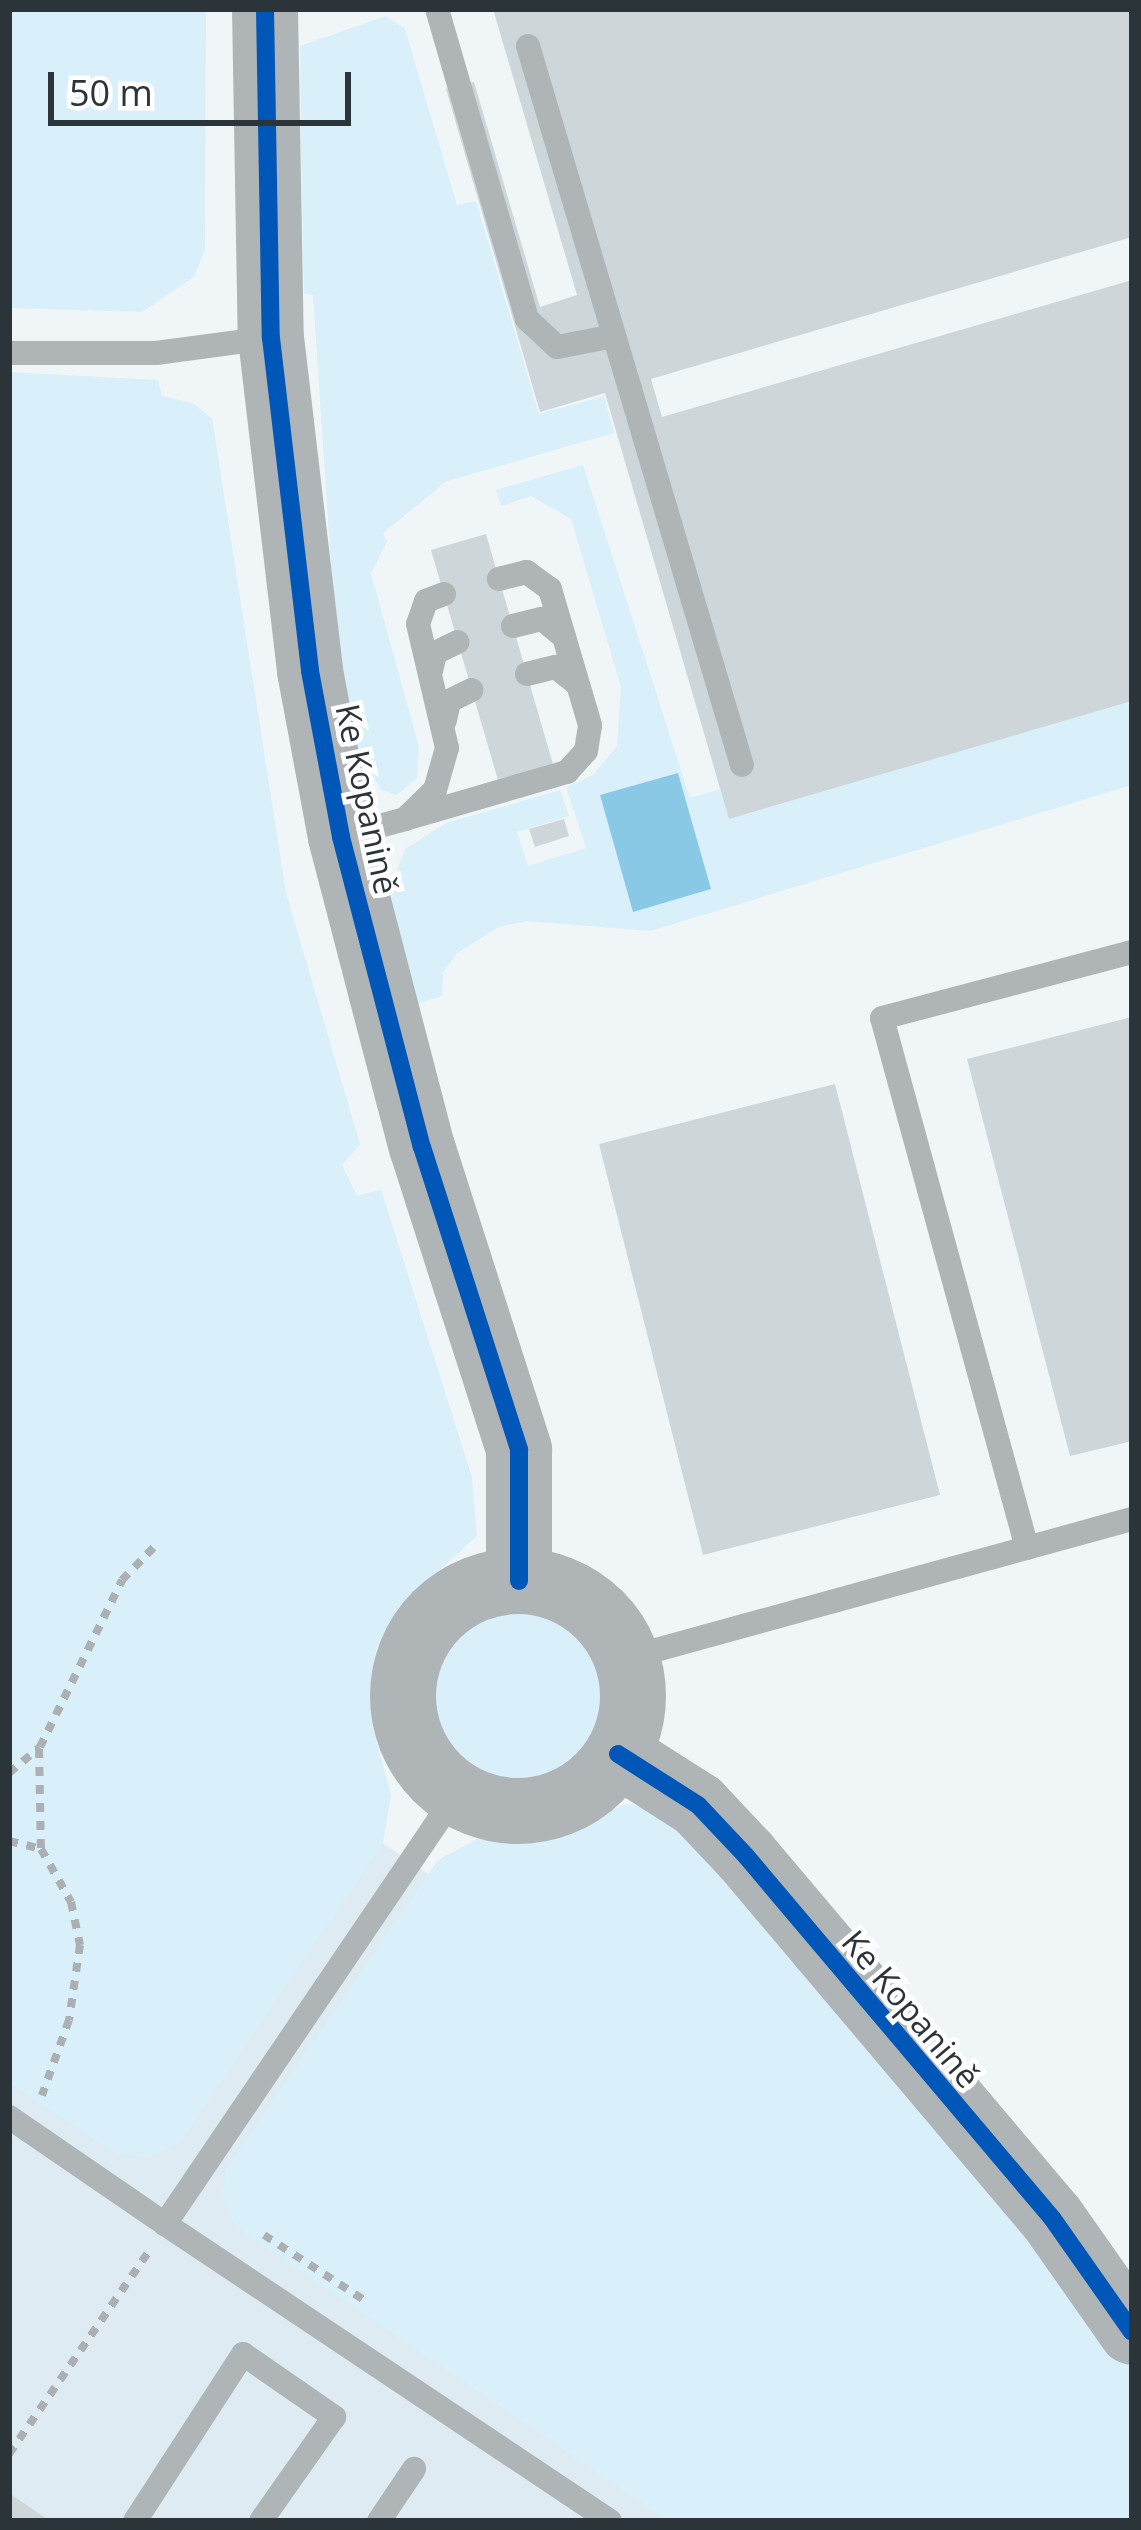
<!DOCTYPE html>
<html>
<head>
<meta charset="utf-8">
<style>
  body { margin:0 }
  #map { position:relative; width:1141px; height:2530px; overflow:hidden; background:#f0f6f8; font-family:"Open Sans",sans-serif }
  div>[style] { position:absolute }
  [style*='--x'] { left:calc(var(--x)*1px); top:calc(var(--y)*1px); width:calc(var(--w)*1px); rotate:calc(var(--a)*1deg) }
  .built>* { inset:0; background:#deebf2 }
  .green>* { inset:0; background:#d9eff9 }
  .round { border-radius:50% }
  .water>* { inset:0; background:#8ac9e5 }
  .building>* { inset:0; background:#cfd6d9 }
  .path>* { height:8px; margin-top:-4px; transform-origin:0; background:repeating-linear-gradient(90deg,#adb0b2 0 9px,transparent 0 18px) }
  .lane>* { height:24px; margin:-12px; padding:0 12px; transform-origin:12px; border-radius:12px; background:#afb5b7 }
  .secondary>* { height:66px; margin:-33px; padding:0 33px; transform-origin:33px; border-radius:33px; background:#afb4b6 }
  .secondary>.ring { margin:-33px; padding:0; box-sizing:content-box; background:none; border:66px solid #afb4b6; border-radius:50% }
  .cycleway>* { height:18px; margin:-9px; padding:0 9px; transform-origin:9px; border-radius:9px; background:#0057b8 }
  span { translate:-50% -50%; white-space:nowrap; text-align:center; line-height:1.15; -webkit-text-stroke:9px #fff; paint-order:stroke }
  .street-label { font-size:33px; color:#2a3439 }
  .frame { position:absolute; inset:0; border:12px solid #2a3439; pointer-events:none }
  .scale { position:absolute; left:48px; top:72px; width:303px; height:54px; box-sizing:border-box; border:6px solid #2a3439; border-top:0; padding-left:15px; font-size:36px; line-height:42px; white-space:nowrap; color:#2a3439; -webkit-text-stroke:9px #fff; paint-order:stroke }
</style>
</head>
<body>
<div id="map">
  <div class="built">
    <i style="clip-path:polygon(9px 1162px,341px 1164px,357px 1196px,381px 1190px,472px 1478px,464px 1502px,362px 1609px,377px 1839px,431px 1876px,1132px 2521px,9px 2521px)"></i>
  </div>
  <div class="green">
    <i style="clip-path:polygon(9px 9px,206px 9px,205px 250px,194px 277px,142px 312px,9px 308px)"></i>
    <i style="clip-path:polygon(386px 16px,405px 29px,457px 205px,476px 201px,539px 414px,604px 396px,614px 433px,447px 481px,383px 533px,387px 541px,371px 573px,419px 747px,417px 778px,397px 795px,381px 790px,358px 750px,335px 625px,313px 295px,304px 294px,301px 149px,300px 46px)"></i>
    <i style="clip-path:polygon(9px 372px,158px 380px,162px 396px,192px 403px,212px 418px,286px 893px,360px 1144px,342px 1165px,357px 1196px,381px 1190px,472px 1478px,477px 1536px,398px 1608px,375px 1653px,372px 1724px,391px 1795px,383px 1843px,179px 2144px,148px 2158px,115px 2153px,9px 2083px)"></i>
    <i style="clip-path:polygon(583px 465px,690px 798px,721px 789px,729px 819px,1132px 701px,1132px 785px,650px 931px,527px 921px,499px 927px,457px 953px,443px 973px,442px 996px,411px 1006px,386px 899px,405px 849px,446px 823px,560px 790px,569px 816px,517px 832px,528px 866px,586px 848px,566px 787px,593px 775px,617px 746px,621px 687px,571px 519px,531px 496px,501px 506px,496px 490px)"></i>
    <i class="round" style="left:425px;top:1607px;width:182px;height:182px"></i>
    <i style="clip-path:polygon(626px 1804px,660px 1811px,704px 1847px,1111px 2337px,1132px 2369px,1132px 2521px,668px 2521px,235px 2226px,222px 2194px,226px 2169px,438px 1860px,479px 1838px,544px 1839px)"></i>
  </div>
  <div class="water">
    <i style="clip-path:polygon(678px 773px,711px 889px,633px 912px,600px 795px)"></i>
  </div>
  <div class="building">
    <i style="clip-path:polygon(493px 9px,1132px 9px,1132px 237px,651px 379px,662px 417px,1132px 280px,1132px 701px,729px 819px,605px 393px,540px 412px,446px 89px,474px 82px,540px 307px,577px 295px)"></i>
    <i style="clip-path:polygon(486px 534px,555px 771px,500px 787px,431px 550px)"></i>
    <i style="clip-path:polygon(564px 819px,569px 836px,535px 847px,529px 829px)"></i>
    <i style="clip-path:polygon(1132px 1017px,1132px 1441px,1070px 1456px,967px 1059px)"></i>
    <i style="clip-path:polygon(835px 1084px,940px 1495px,703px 1555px,599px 1144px)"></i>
    <i style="clip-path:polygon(9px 2493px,50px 2521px,9px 2521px)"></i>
  </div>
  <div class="path">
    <i style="--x:39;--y:1749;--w:100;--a:88.9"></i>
    <i style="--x:9;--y:1773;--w:40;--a:-40"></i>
    <i style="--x:40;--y:1747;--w:186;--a:-63.8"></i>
    <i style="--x:122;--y:1580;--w:52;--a:-45.8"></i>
    <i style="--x:9;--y:1841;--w:33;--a:14"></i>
    <i style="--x:41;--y:1849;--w:61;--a:60.5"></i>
    <i style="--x:71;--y:1902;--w:44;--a:78.2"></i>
    <i style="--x:80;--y:1945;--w:76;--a:98.3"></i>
    <i style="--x:69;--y:2020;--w:80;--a:109.8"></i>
    <i style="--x:264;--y:2235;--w:119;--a:33"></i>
    <i style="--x:9;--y:2454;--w:247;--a:-55.4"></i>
  </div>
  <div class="lane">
    <i style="--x:437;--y:9;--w:323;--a:73.8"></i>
    <i style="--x:527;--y:319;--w:41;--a:43"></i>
    <i style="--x:557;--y:347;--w:58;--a:-10.9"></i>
    <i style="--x:528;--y:46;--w:750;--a:73.43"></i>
    <i style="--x:9;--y:353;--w:147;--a:0"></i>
    <i style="--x:156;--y:353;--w:114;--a:-7.6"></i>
    <i style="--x:444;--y:594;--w:19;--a:159"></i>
    <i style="--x:426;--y:601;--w:24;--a:109"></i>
    <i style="--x:418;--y:624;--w:127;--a:76.8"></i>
    <i style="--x:447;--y:748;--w:44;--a:105.9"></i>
    <i style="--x:435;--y:790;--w:42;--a:136"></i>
    <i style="--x:405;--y:819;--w:169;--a:-16.2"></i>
    <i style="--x:567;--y:772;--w:28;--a:-48"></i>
    <i style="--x:586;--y:751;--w:26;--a:-81"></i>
    <i style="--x:590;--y:725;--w:142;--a:-106.4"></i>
    <i style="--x:550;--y:589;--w:29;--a:-144"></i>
    <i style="--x:527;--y:572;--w:29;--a:166"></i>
    <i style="--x:513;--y:626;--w:30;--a:-14"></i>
    <i style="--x:542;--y:619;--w:28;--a:39"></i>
    <i style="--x:431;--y:671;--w:18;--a:-77"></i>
    <i style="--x:435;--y:653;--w:25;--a:-26"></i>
    <i style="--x:527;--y:674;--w:30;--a:-14"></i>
    <i style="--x:556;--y:667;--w:28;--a:39"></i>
    <i style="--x:445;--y:720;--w:19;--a:-78"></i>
    <i style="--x:449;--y:701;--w:25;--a:-26"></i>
    <i style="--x:343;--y:836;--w:64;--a:-15.3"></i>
    <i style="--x:1027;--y:1548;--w:549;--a:-105.3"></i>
    <i style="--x:882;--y:1018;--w:259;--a:-14.8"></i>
    <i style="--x:627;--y:1658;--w:524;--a:-15.39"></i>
    <i style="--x:457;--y:1793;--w:521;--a:124.12"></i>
    <i style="--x:165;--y:2224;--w:535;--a:33.72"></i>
    <i style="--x:9;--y:2117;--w:189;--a:34.4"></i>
    <i style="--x:135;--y:2521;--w:199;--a:-57.1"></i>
    <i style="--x:243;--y:2354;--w:111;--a:34.7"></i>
    <i style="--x:334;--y:2417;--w:127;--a:125.1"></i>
    <i style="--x:379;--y:2521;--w:63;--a:-56.1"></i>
  </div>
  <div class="secondary">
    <i style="--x:265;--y:9;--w:329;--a:89"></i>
    <i style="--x:271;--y:338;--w:335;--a:83.3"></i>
    <i style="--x:310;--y:671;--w:169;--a:79.4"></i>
    <i style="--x:341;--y:837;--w:320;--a:75.4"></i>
    <i style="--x:422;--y:1147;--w:318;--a:72.2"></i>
    <i style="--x:519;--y:1450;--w:131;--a:90"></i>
    <i class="ring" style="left:403px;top:1581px;width:164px;height:164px"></i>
    <i style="--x:618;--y:1754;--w:95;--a:32.5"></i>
    <i style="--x:698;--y:1805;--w:70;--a:46.7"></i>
    <i style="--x:746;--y:1856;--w:474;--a:49.8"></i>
    <i style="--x:1052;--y:2218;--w:139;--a:54.9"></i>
  </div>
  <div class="cycleway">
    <i style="--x:265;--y:9;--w:329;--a:89"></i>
    <i style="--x:271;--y:338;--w:335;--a:83.3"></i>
    <i style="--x:310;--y:671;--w:169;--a:79.4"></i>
    <i style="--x:341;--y:837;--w:320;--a:75.4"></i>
    <i style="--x:422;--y:1147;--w:318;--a:72.2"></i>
    <i style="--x:519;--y:1450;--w:131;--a:90"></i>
    <i style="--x:618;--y:1754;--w:95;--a:32.5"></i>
    <i style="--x:698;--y:1805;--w:70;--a:46.7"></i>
    <i style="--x:746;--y:1856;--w:474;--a:49.8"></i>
    <i style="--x:1052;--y:2218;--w:139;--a:54.9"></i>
  </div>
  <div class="street-label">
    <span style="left:367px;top:799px;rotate:78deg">Ke Kopanině</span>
    <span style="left:911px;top:2009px;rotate:50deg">Ke Kopanině</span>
  </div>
  <div class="frame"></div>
  <div class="scale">50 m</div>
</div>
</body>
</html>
